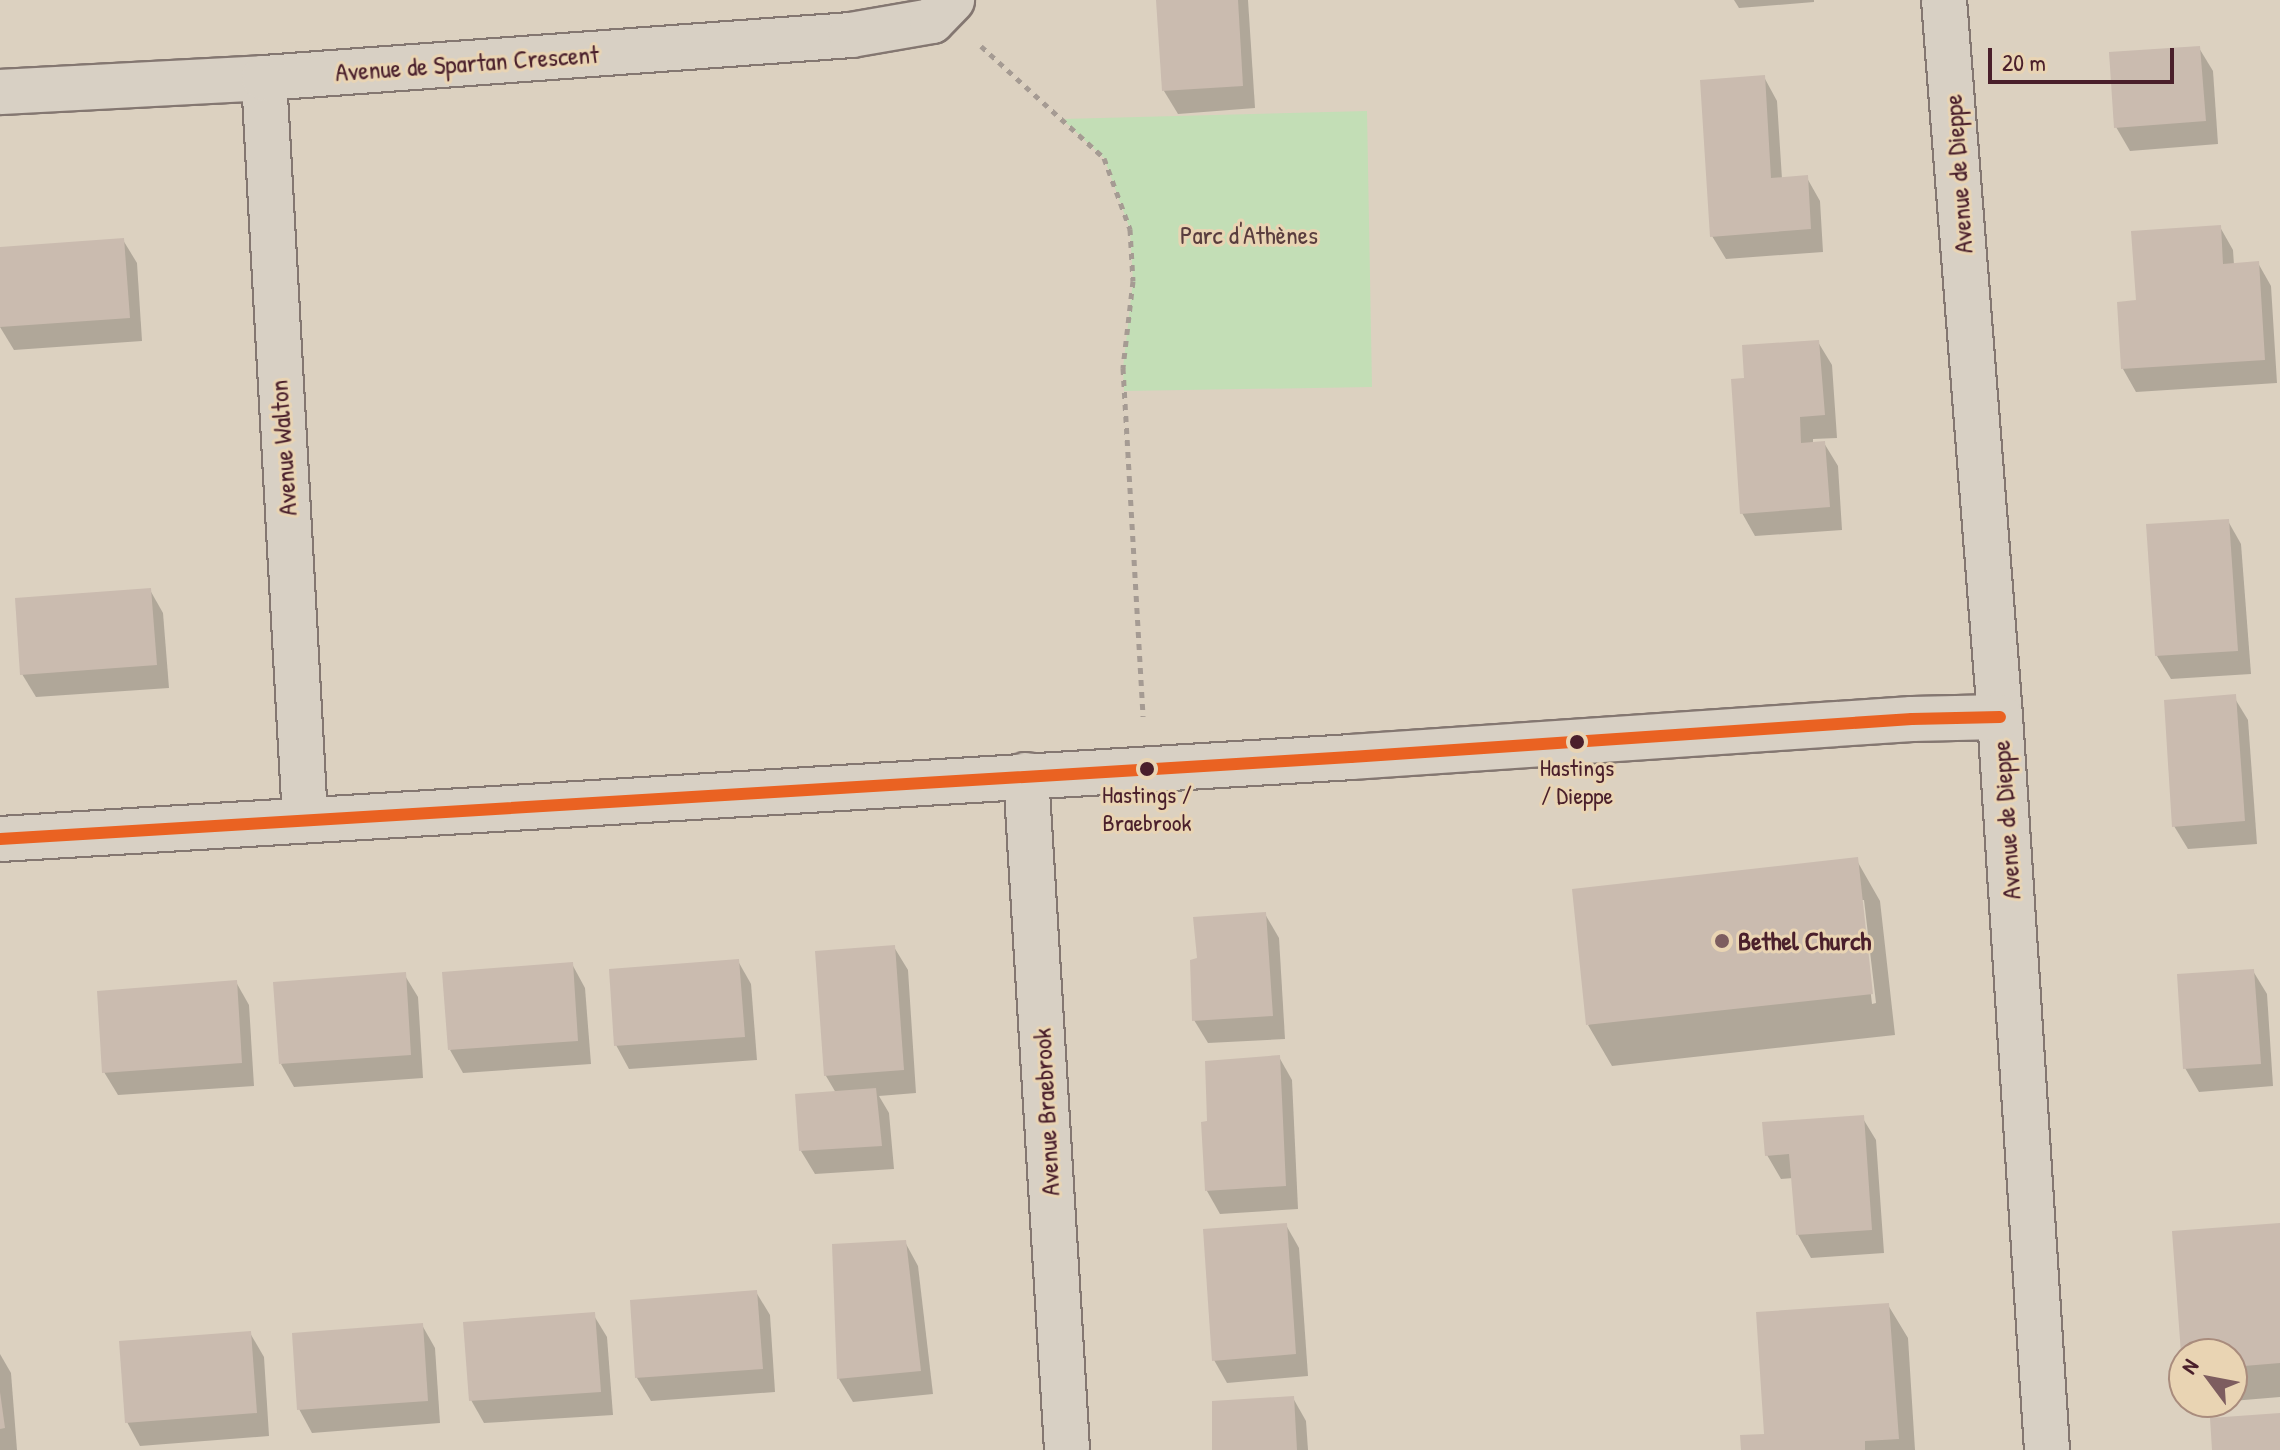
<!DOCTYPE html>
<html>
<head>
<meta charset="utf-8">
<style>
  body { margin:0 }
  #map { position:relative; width:2280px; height:1450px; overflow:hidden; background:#dcd1c0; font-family:"Patrick Hand",sans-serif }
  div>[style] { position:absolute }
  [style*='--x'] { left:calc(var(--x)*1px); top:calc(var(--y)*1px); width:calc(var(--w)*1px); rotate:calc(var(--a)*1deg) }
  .green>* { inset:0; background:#c3deb6 }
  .shadow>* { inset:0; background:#0003 }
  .building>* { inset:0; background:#cabbaf }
  .path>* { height:5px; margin-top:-2.5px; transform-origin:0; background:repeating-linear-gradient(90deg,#a59b93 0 6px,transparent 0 12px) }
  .roads { filter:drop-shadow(2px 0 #847771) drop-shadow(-2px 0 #847771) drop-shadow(0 2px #847771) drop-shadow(0 -2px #847771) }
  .minor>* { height:44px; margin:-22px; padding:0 22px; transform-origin:22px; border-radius:22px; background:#d8d0c4 }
  .bus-1>* { height:12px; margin:-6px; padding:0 6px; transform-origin:6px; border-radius:6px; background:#ea6222 }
  .dots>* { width:22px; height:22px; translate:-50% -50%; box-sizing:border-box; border:4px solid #e9d4b3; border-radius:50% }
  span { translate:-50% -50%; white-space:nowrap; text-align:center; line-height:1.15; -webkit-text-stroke:6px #e9d4b3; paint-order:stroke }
  .bus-label { font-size:24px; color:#4a1f2b }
  .street-label { font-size:26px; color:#4a1f2b }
  .park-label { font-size:26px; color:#593d3e }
  .poi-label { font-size:26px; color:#4a1f2b; font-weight:700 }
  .left { translate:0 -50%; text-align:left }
  .north { position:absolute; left:2168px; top:1338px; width:80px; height:80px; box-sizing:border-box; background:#e9d4b3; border:2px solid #a98c7d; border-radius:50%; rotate:302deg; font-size:22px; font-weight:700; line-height:32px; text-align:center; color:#4a1f2b }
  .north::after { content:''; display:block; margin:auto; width:28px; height:36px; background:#7d5d5f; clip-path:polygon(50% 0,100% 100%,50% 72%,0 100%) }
  .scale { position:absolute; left:1988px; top:48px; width:186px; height:36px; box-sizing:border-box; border:4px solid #4a1f2b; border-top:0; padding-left:10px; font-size:24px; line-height:28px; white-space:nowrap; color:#4a1f2b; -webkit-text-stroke:6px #e9d4b3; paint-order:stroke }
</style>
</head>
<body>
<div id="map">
  <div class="green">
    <i style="clip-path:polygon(1367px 111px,1372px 387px,1124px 391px,1123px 368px,1133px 281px,1130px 229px,1104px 158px,1062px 119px)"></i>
  </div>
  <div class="shadow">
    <i style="clip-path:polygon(1158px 0,1248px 0,1255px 108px,1178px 114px,1164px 91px)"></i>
    <i style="clip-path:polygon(1734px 0,1814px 0,1814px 2px,1739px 8px)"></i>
    <i style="clip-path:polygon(2199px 48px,2213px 71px,2218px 144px,2130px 151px,2116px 127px)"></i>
    <i style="clip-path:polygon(1764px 77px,1777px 101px,1782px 179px,1807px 178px,1820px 201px,1823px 252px,1726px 259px,1712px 236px)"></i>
    <i style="clip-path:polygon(2220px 227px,2233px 250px,2234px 265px,2258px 263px,2271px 286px,2277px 383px,2136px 392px,2123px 369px,2138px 302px)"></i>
    <i style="clip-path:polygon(123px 240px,137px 263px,142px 341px,14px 350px,0 327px,0 249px)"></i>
    <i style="clip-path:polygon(1818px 342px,1832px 365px,1837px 438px,1813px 439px,1813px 444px,1824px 443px,1838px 466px,1842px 530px,1755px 536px,1742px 513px,1746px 380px)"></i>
    <i style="clip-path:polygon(2228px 521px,2241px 544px,2251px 674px,2171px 679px,2157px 656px)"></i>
    <i style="clip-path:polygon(150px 590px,163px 613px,169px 688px,36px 697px,22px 674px)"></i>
    <i style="clip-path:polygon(2234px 697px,2248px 720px,2257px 844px,2188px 849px,2174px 826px)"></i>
    <i style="clip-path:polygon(evenodd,1856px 859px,1880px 901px,1895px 1035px,1612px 1066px,1588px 1025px,1856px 859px,1860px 900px,1864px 900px,1876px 1003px,1872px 1004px,1860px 900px)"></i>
    <i style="clip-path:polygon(1265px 914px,1279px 938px,1285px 1039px,1208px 1043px,1194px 1020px)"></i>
    <i style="clip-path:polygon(894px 947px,908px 970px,916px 1093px,879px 1096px,889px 1113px,894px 1169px,815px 1174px,801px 1151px,836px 1093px,826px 1076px,817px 953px)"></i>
    <i style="clip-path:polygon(738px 961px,751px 984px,757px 1060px,629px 1069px,616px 1045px)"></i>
    <i style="clip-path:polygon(572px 964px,585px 988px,591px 1064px,463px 1073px,450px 1050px)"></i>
    <i style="clip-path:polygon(2253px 971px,2267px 994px,2273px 1086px,2199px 1092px,2185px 1068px)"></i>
    <i style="clip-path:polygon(404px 974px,418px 997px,423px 1078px,294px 1087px,281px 1064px)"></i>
    <i style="clip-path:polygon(236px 982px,249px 1005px,254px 1086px,118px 1095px,104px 1072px)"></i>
    <i style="clip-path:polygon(1279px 1057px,1292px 1080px,1298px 1209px,1220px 1214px,1207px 1191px,1209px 1123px)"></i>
    <i style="clip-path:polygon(1862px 1117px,1876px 1140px,1884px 1253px,1811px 1258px,1798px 1235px,1793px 1178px,1781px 1179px,1767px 1155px)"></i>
    <i style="clip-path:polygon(1286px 1225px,1299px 1248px,1308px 1376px,1227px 1383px,1214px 1360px)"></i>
    <i style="clip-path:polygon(2280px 1225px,2280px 1397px,2232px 1401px,2232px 1354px,2184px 1354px,2184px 1370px,2174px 1233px)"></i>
    <i style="clip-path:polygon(905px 1242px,918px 1266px,933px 1394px,853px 1402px,839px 1379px)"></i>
    <i style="clip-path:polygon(756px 1292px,770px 1315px,775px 1392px,651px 1401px,637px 1378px,632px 1302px)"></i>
    <i style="clip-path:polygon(1888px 1305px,1908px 1338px,1915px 1450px,1743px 1450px,1766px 1436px)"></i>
    <i style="clip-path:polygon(593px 1314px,607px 1337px,613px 1415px,484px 1423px,471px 1400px)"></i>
    <i style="clip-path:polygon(422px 1325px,435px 1348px,440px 1423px,312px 1433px,299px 1409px)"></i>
    <i style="clip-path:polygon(250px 1333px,264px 1357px,269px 1436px,140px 1446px,127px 1422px)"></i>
    <i style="clip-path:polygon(0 1354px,11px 1373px,17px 1450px,0 1450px)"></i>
    <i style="clip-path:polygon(1293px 1398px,1306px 1421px,1308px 1450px,1214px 1450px)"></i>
  </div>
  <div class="building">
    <i style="clip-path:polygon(1156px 0,1238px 0,1243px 86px,1162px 91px)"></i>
    <i style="clip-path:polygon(2200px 46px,2206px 121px,2114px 128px,2109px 52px)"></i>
    <i style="clip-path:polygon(1765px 75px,1771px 178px,1808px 175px,1811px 229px,1710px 237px,1700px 80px)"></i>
    <i style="clip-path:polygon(2221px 225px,2223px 264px,2259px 261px,2265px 360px,2121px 369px,2117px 302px,2136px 300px,2131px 231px)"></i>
    <i style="clip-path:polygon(124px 238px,130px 318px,0 327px,0 247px)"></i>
    <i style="clip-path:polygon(1819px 340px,1825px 415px,1800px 417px,1801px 443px,1825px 441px,1830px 507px,1740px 514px,1731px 379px,1744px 378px,1742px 345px)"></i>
    <i style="clip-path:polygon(2229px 519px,2238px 651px,2155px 656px,2146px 524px)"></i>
    <i style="clip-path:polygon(151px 588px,157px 665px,20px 675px,15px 598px)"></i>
    <i style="clip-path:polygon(2236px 694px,2245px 821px,2172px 827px,2164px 700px)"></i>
    <i style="clip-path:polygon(1858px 857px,1873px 994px,1586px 1025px,1572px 889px)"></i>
    <i style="clip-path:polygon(1266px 912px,1273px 1016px,1192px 1021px,1190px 960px,1197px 958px,1193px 917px)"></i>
    <i style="clip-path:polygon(895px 945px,904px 1070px,824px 1076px,815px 951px)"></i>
    <i style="clip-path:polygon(739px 959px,745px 1037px,614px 1046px,609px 969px)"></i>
    <i style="clip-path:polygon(573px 962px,578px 1041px,448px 1050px,442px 972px)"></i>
    <i style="clip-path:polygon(2254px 969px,2261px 1064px,2183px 1069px,2177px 974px)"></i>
    <i style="clip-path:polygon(406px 972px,411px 1055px,279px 1064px,273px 982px)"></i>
    <i style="clip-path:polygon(237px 980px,242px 1063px,102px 1073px,97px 991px)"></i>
    <i style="clip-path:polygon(1280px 1055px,1286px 1186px,1205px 1191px,1201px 1122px,1207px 1121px,1205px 1061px)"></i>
    <i style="clip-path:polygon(876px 1088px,882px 1146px,799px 1151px,795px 1094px)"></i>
    <i style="clip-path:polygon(1864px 1115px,1872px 1230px,1796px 1235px,1789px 1154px,1765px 1156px,1762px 1122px)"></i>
    <i style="clip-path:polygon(1287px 1223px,1296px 1354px,1212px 1361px,1203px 1229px)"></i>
    <i style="clip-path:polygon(2280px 1223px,2280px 1363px,2232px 1367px,2232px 1354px,2184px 1354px,2182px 1367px,2172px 1231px)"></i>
    <i style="clip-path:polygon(906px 1240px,921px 1371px,837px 1379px,832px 1244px)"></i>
    <i style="clip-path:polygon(757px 1290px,763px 1369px,635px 1378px,630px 1300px)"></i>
    <i style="clip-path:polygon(1889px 1303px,1899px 1439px,1865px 1441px,1865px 1450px,1741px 1450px,1740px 1435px,1764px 1434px,1756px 1312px)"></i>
    <i style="clip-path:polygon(595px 1312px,601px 1392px,469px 1401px,463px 1322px)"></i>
    <i style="clip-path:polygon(423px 1323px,428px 1401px,297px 1410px,292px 1333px)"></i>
    <i style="clip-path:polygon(251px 1331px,257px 1413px,125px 1423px,119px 1341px)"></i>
    <i style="clip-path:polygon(0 1392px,5px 1428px,0 1429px)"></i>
    <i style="clip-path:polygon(1294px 1396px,1297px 1450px,1212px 1450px,1212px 1401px)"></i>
    <i style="clip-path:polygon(2280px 1413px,2280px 1450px,2212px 1450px,2210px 1418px)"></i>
  </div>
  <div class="path">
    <i style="--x:981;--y:46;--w:166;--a:42.3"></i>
    <i style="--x:1104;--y:158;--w:76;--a:69.9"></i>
    <i style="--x:1130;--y:229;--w:52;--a:86.7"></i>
    <i style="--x:1133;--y:281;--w:88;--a:96.6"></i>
    <i style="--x:1123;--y:368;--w:349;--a:86.7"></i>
  </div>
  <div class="roads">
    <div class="minor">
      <i style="--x:1944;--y:0;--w:719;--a:85.53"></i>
      <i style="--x:2000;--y:717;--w:735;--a:86.33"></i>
      <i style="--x:264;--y:78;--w:742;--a:86.83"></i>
      <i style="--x:0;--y:92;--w:264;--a:-3"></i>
      <i style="--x:264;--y:78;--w:589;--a:-4.19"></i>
      <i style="--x:851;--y:35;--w:82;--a:-9.8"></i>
      <i style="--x:932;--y:21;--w:29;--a:-46"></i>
      <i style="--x:1026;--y:775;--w:676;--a:86.52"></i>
      <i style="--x:0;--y:839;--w:1353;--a:-3.47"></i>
      <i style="--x:1351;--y:757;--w:562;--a:-3.88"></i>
      <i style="--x:1912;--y:719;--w:88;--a:-1.3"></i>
    </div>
  </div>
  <div class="bus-1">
    <i style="--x:0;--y:839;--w:1353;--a:-3.47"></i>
    <i style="--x:1351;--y:757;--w:562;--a:-3.88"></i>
    <i style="--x:1912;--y:719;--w:88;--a:-1.3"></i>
  </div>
  <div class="dots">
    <i style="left:1577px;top:742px;background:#4a1f2b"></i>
    <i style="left:1147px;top:769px;background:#4a1f2b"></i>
    <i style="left:1722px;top:941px;background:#7d5d5f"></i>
  </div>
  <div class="bus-label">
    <span style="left:1577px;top:782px">Hastings<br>/ Dieppe</span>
    <span style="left:1147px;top:809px">Hastings /<br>Braebrook</span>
  </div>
  <div class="street-label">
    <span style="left:467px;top:63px;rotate:-4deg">Avenue de Spartan Crescent</span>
    <span style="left:1958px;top:174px;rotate:-94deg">Avenue de Dieppe</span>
    <span style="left:283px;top:448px;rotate:-94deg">Avenue Walton</span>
    <span style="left:2006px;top:820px;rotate:-94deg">Avenue de Dieppe</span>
    <span style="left:1046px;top:1112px;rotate:-93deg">Avenue Braebrook</span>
  </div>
  <div class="park-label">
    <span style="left:1249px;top:235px">Parc d'Athènes</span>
  </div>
  <div class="poi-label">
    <span class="left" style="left:1738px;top:941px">Bethel Church</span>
  </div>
  <div class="north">N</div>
  <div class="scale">20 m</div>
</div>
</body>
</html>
